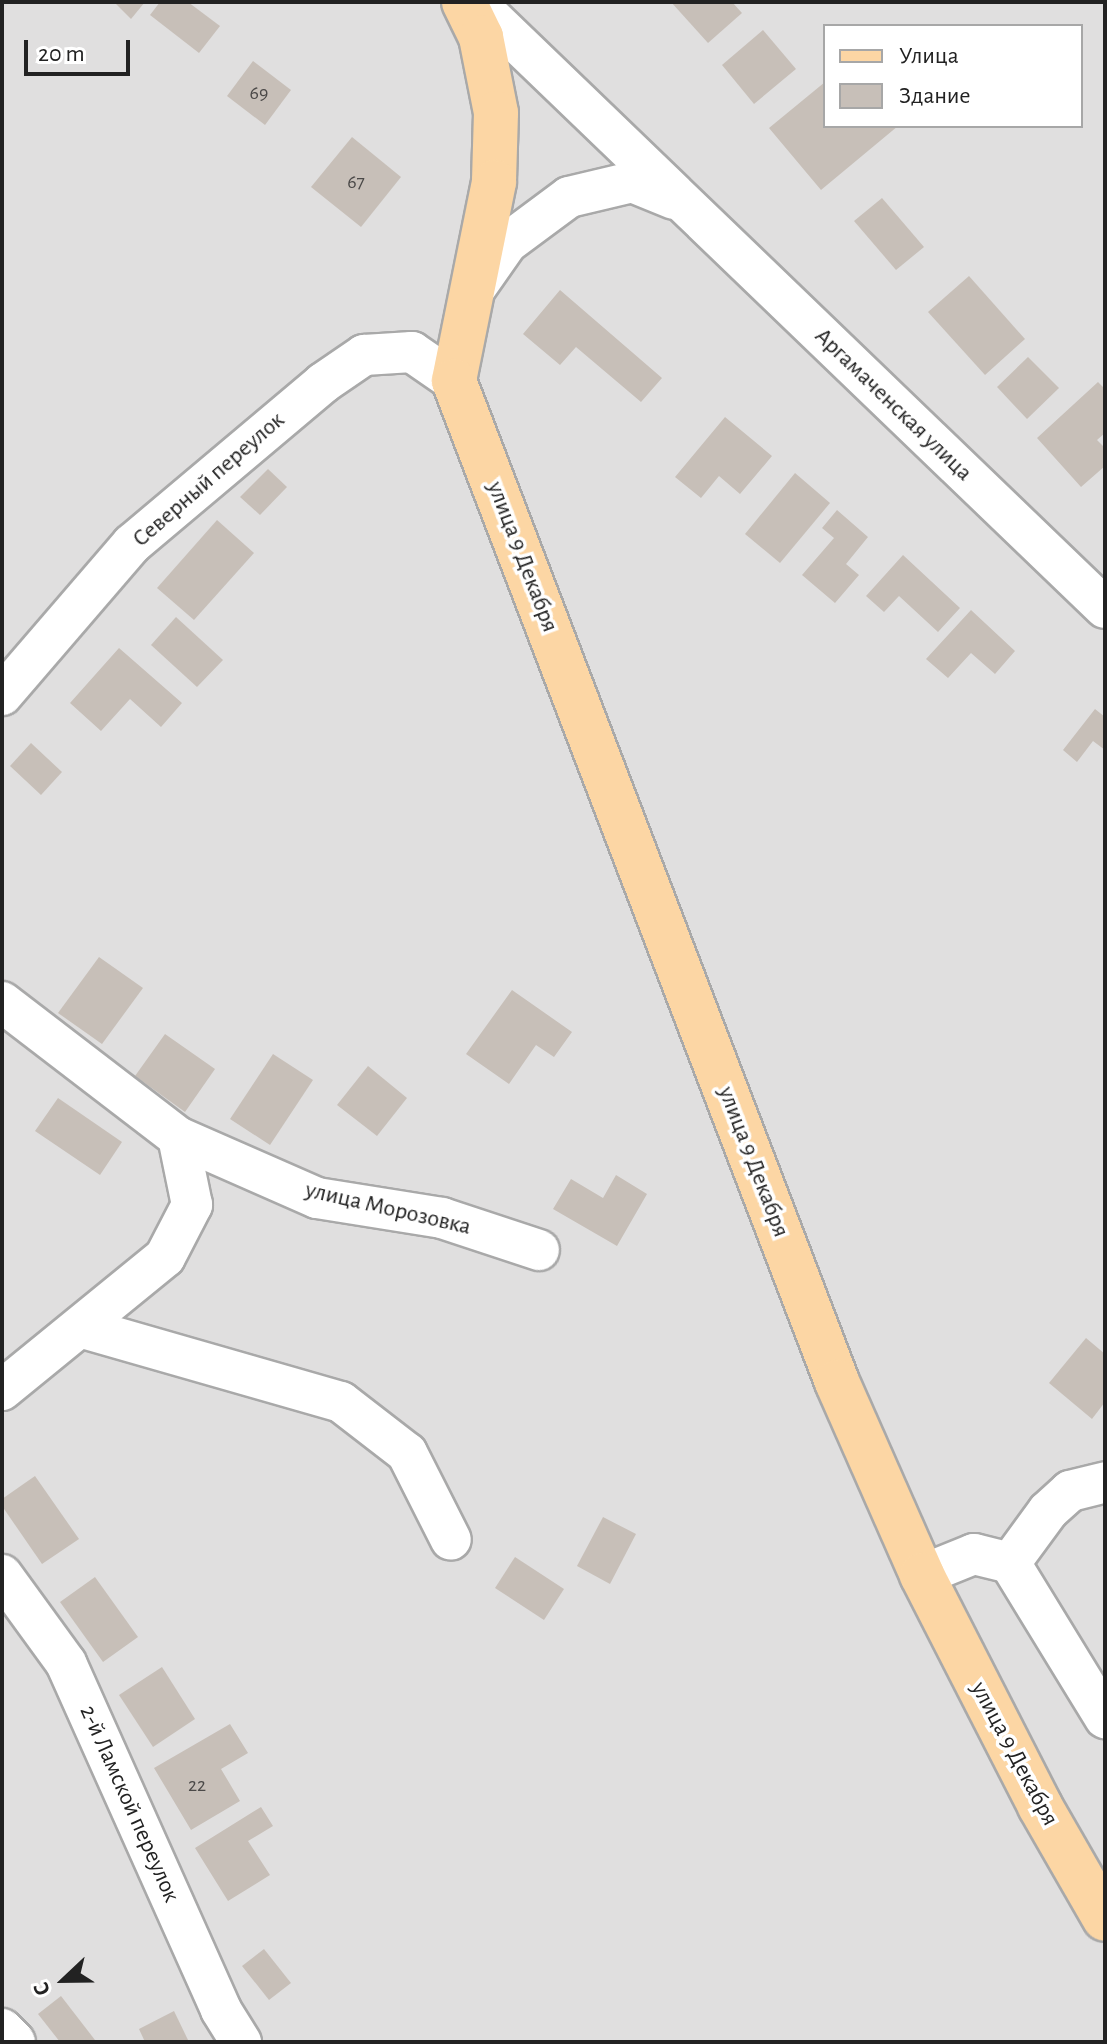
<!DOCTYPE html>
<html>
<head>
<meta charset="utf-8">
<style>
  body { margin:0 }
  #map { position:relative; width:1107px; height:2044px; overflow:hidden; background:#f2efe9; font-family:"Alegreya Sans",sans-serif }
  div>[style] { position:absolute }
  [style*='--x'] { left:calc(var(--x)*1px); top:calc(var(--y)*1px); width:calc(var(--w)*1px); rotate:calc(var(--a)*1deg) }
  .residential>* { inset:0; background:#e0dfdf }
  .building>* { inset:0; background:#c7bfb8 }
  .roads { filter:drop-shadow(2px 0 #a9a9a9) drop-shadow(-2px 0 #a9a9a9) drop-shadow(0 2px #a9a9a9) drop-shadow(0 -2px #a9a9a9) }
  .minor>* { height:40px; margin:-20px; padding:0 20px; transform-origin:20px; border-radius:20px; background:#fff }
  .major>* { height:44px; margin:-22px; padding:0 22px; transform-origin:22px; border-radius:22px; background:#fcd6a4 }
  span { translate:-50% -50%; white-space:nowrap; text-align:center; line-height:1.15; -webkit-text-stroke:7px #fff; paint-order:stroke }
  .number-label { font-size:20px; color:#4b4948 }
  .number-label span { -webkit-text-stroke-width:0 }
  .street-label { font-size:24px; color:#222 }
  .frame { position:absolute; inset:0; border:4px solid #222; pointer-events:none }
  .legend { position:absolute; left:823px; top:24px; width:260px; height:104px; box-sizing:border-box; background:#fff; border:2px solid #a7a7a7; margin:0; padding:10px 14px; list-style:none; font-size:24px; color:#222 }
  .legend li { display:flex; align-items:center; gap:16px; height:40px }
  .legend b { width:40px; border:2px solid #a7a7a7 }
  .north { position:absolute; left:24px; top:1940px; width:80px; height:80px; -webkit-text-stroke:6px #fff; paint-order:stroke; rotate:248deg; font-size:22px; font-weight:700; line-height:32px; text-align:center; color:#222 }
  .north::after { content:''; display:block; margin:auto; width:28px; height:36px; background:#222; clip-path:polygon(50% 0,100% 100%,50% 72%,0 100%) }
  .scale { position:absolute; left:24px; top:40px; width:106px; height:36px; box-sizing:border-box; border:4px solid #222; border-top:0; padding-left:10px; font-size:24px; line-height:28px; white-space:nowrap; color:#222; -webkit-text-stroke:6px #fff; paint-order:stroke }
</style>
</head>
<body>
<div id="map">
  <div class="residential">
    <i style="clip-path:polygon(evenodd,2px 2px,1105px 2px,1105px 2042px,2px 2042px,2px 2px,825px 26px,1081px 26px,1081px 126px,825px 126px,825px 26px)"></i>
  </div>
  <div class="building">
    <i style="clip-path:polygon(114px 2px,145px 2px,131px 19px)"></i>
    <i style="clip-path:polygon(160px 2px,188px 2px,220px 26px,199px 53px,150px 15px)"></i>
    <i style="clip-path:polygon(671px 2px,732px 2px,742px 13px,708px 43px)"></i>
    <i style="clip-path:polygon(763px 30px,796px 69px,754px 104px,722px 65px)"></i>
    <i style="clip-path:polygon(253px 61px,291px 90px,265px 125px,227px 96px)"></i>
    <i style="clip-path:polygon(825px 82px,825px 126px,898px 126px,821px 190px,769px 128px)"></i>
    <i style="clip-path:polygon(352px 137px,401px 177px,361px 227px,311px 187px)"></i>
    <i style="clip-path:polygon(882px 198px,924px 247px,896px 270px,854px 221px)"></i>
    <i style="clip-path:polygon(969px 276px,1025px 339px,985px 375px,928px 312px)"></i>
    <i style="clip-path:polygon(560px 290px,662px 378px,641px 402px,576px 347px,560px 365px,523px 334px)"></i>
    <i style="clip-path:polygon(1028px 357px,1059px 388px,1027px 419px,997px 387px)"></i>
    <i style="clip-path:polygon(1098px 382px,1105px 389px,1105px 433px,1097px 440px,1105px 448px,1105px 466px,1081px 487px,1037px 438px)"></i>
    <i style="clip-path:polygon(725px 417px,772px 456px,740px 494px,719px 476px,701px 498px,675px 477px)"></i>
    <i style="clip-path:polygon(268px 469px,287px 487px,260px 515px,240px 497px)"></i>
    <i style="clip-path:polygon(795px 473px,830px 503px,780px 563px,745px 534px)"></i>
    <i style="clip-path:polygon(837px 510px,868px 537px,846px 564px,859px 575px,835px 603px,802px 575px,834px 538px,822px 528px)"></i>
    <i style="clip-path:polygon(217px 520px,254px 553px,194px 620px,157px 588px)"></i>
    <i style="clip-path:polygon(903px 555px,960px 608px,938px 632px,899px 596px,884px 612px,866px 596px)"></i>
    <i style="clip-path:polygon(971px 610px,1015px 651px,995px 674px,971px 653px,948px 678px,926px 659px)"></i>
    <i style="clip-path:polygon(176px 617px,223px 660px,197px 687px,151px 645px)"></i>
    <i style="clip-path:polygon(119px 648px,182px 703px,161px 727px,130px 699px,101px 731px,70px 703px)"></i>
    <i style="clip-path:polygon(1095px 709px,1105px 717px,1105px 750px,1093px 741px,1077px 762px,1063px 750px)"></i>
    <i style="clip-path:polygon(31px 743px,62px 772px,41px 795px,10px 766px)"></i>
    <i style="clip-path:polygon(99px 957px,143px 988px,102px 1044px,58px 1013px)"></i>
    <i style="clip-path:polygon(512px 990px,572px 1032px,554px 1057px,536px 1045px,509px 1084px,466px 1054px)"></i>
    <i style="clip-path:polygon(165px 1034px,215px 1069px,185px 1112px,135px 1076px)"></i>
    <i style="clip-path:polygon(273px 1054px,313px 1080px,270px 1145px,230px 1119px)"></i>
    <i style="clip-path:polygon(368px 1066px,407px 1098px,377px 1136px,337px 1105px)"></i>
    <i style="clip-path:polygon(58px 1098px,122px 1142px,100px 1175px,35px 1131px)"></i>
    <i style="clip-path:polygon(616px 1175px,647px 1194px,617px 1246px,553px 1209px,571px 1179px,603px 1198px)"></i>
    <i style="clip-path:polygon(1086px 1338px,1105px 1354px,1105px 1402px,1092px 1419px,1049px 1383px)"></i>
    <i style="clip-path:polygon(35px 1476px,79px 1539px,42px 1564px,2px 1506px,2px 1499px)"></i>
    <i style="clip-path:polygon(603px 1517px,636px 1534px,610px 1584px,577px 1566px)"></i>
    <i style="clip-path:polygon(515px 1557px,564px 1589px,544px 1620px,495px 1588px)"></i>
    <i style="clip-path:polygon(95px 1577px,138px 1637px,103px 1662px,60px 1602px)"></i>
    <i style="clip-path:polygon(162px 1667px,195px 1719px,153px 1747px,119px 1695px)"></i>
    <i style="clip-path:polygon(230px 1724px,248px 1753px,221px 1769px,240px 1801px,191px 1830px,154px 1768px)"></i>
    <i style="clip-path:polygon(261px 1807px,273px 1826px,248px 1841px,270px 1875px,228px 1901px,195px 1848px)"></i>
    <i style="clip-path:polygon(264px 1949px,291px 1983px,269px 2000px,242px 1966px)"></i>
    <i style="clip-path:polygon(61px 1996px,95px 2040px,93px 2042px,60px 2042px,38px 2014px)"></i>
    <i style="clip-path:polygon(174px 2011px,189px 2042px,145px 2042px,139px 2029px)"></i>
  </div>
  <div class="roads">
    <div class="minor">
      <i style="--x:475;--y:2;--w:874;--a:43.89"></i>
      <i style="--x:472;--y:293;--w:61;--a:-55"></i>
      <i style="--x:507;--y:243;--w:77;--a:-36.6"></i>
      <i style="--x:569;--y:197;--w:65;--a:-13.4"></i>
      <i style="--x:632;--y:182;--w:45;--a:22"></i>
      <i style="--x:2;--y:695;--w:199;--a:-49.3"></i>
      <i style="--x:132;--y:544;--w:250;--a:-40.1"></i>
      <i style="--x:323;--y:383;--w:50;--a:-34.3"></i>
      <i style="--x:364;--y:355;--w:48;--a:-3.6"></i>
      <i style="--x:412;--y:352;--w:51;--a:34.6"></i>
      <i style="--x:2;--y:1002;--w:222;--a:37.5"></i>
      <i style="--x:178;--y:1137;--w:152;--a:23.7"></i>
      <i style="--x:317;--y:1198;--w:127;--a:9.1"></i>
      <i style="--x:442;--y:1218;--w:102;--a:18.3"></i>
      <i style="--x:83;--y:1328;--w:268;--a:16"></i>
      <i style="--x:341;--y:1402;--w:83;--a:37.7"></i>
      <i style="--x:407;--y:1453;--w:97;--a:63.2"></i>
      <i style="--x:2;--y:1390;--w:210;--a:-39.2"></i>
      <i style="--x:165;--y:1257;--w:59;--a:-62.6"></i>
      <i style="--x:192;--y:1205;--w:69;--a:-101.6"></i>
      <i style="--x:1010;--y:1563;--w:64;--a:-53.8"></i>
      <i style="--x:1048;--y:1511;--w:30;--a:-42"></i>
      <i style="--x:1070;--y:1491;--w:36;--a:-14"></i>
      <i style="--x:2;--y:1575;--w:109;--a:54"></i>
      <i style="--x:66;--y:1663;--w:380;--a:65.9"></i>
      <i style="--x:221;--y:2010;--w:38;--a:58"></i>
      <i style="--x:922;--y:1575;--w:56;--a:-22"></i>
      <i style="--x:974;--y:1554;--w:37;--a:14"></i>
      <i style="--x:1010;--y:1563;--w:182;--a:58.5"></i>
      <i style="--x:2;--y:2029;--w:18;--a:45"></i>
    </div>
    <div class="major">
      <i style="--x:464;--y:2;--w:39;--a:64"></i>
      <i style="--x:481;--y:37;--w:77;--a:78.8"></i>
      <i style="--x:496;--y:113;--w:69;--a:91.7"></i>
      <i style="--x:494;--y:182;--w:203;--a:101.4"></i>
      <i style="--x:454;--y:381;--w:1072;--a:69.06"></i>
      <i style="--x:837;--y:1382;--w:211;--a:66.2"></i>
      <i style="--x:922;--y:1575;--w:259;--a:62.9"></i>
      <i style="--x:1040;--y:1806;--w:130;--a:60.1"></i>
    </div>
  </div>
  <div class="number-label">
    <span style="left:259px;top:93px">69</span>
    <span style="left:356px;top:182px">67</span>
    <span style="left:197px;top:1785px">22</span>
  </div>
  <div class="street-label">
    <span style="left:893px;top:405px;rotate:44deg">Аргамаченская улица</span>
    <span style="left:209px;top:480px;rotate:-41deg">Северный переулок</span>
    <span style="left:522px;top:557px;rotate:69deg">улица 9 Декабря</span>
    <span style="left:753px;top:1162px;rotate:69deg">улица 9 Декабря</span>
    <span style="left:388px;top:1209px;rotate:13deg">улица Морозовка</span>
    <span style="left:1014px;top:1754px;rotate:62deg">улица 9 Декабря</span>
    <span style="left:129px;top:1804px;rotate:66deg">2-й Ламской переулок</span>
  </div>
  <div class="frame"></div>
  <ul class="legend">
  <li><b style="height:10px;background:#fcd6a4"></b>Улица</li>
  <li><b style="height:22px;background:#c7bfb8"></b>Здание</li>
  </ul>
  <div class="north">С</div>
  <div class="scale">20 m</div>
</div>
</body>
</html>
